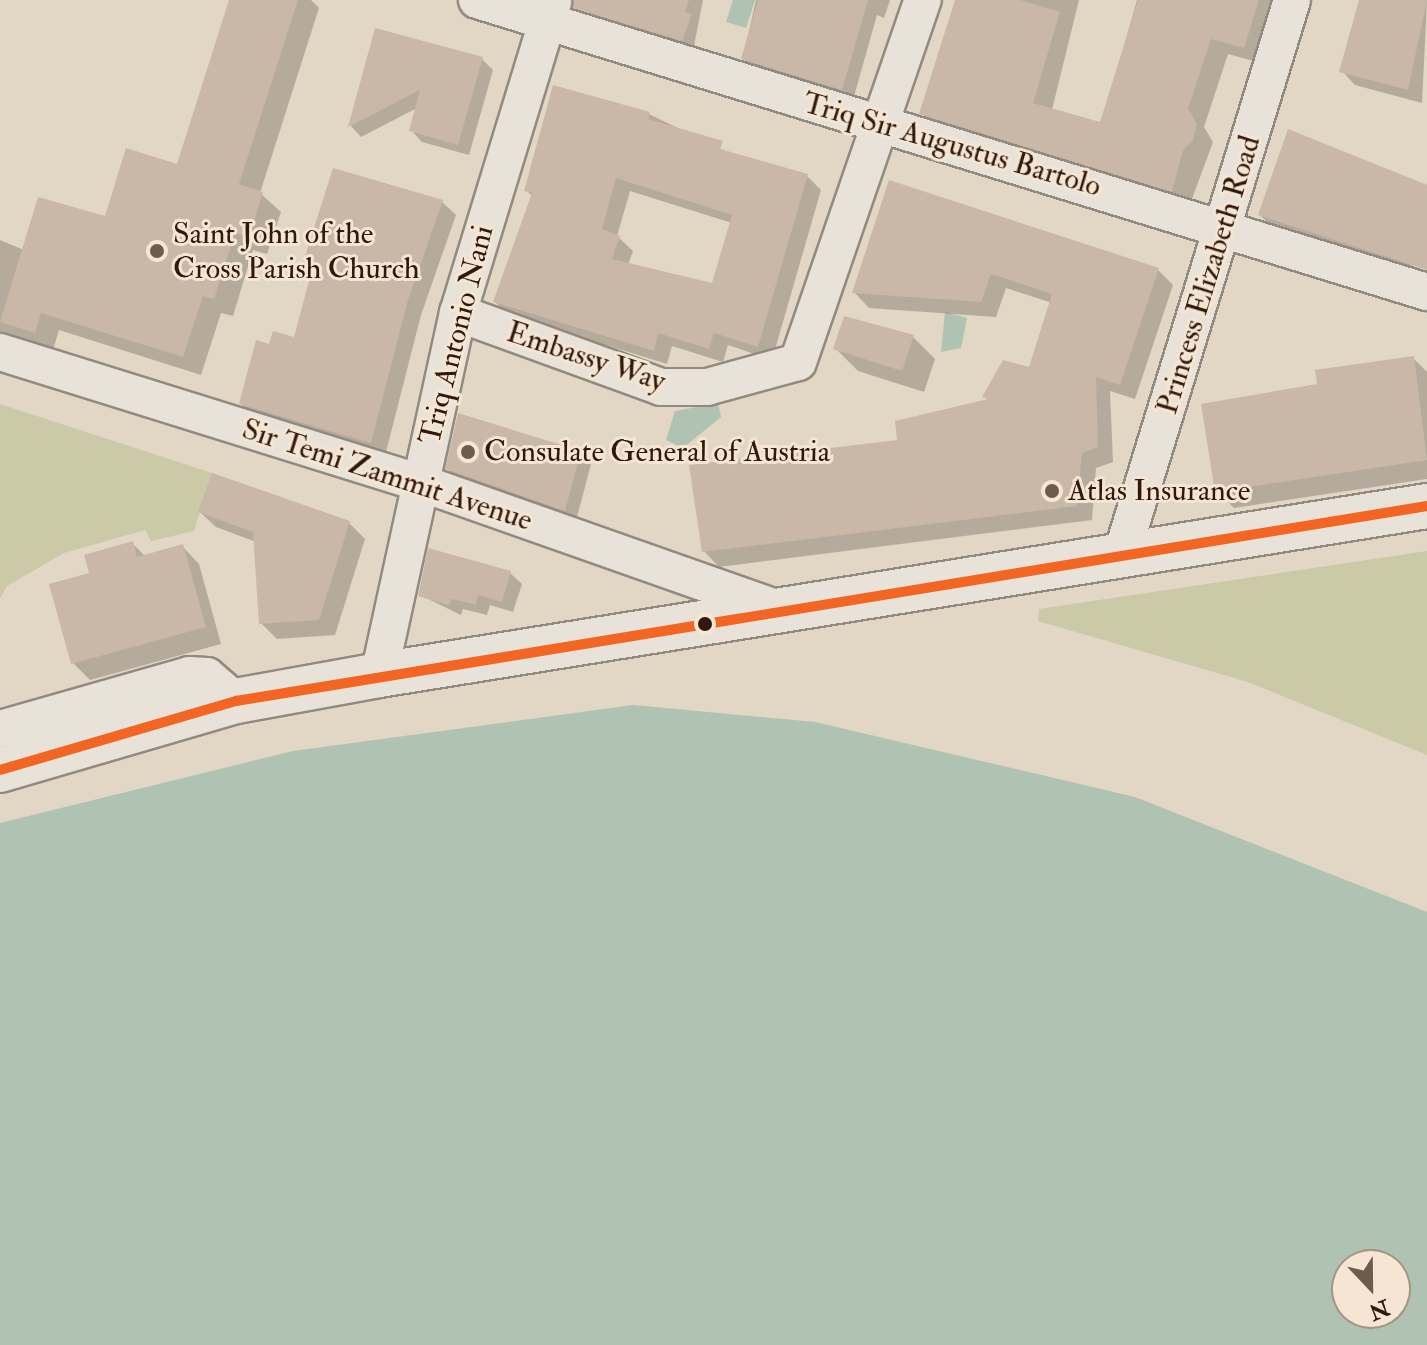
<!DOCTYPE html>
<html>
<head>
<meta charset="utf-8">
<style>
  body { margin:0 }
  #map { position:relative; width:1427px; height:1345px; overflow:hidden; background:#e2d6c5; font-family:"IM FELL Double Pica",serif }
  div>[style] { position:absolute }
  [style*='--x'] { left:calc(var(--x)*1px); top:calc(var(--y)*1px); width:calc(var(--w)*1px); rotate:calc(var(--a)*1deg) }
  .green>* { inset:0; background:#ccc9a7 }
  .water>* { inset:0; background:#b0c3b2 }
  .shadow>* { inset:0; background:#0003 }
  .building>* { inset:0; background:#c9b7a8 }
  .roads { filter:drop-shadow(2px 0 #938a7f) drop-shadow(-2px 0 #938a7f) drop-shadow(0 2px #938a7f) drop-shadow(0 -2px #938a7f) }
  .minor>* { height:36px; margin:-18px; padding:0 18px; transform-origin:18px; border-radius:18px; background:#e8e2d9 }
  .secondary>* { height:44px; margin:-22px; padding:0 22px; transform-origin:22px; border-radius:22px; background:#e8e2d9 }
  .bus-1>* { height:10px; margin:-5px; padding:0 5px; transform-origin:5px; border-radius:5px; background:#f26522 }
  .dots>* { width:22px; height:22px; translate:-50% -50%; box-sizing:border-box; border:4px solid #f4e6d2; border-radius:50% }
  span { translate:-50% -50%; white-space:nowrap; text-align:center; line-height:1.15; -webkit-text-stroke:6px #f4e6d2; paint-order:stroke }
  .street-label { font-size:30px; color:#31180e }
  .poi-label { font-size:30px; color:#31180e }
  .left { translate:0 -50%; text-align:left }
  .north { position:absolute; left:1331px; top:1249px; width:80px; height:80px; box-sizing:border-box; background:#f4e6d2; border:2px solid #a69484; border-radius:50%; rotate:158deg; font-size:22px; font-weight:700; line-height:32px; text-align:center; color:#31180e }
  .north::after { content:''; display:block; margin:auto; width:28px; height:36px; background:#6f5a4e; clip-path:polygon(50% 0,100% 100%,50% 72%,0 100%) }
</style>
</head>
<body>
<div id="map">
  <div class="green">
    <i style="clip-path:polygon(0 404px,212px 473px,194px 531px,151px 541px,145px 530px,64px 553px,7px 586px,0 599px)"></i>
    <i style="clip-path:polygon(1427px 551px,1427px 755px,1248px 682px,1038px 621px,1039px 609px)"></i>
  </div>
  <div class="water">
    <i style="clip-path:polygon(733px 0,755px 0,746px 28px,726px 22px)"></i>
    <i style="clip-path:polygon(945px 312px,967px 318px,961px 348px,941px 352px)"></i>
    <i style="clip-path:polygon(718px 403px,721px 417px,683px 448px,666px 440px,675px 411px)"></i>
    <i style="clip-path:polygon(evenodd,633px 705px,815px 722px,1135px 797px,1427px 912px,1427px 1345px,0 1345px,0 823px,293px 751px,633px 705px,1347px 1265px,1395px 1265px,1395px 1313px,1347px 1313px,1347px 1265px)"></i>
  </div>
  <div class="shadow">
    <i style="clip-path:polygon(231px 0,311px 0,319px 8px,260px 193px,281px 212px,267px 254px,253px 250px,233px 316px,221px 313px,201px 375px,59px 330px,53px 350px,0 335px,0 240px,24px 250px,106px 219px,178px 167px)"></i>
    <i style="clip-path:polygon(592px 0,703px 0,693px 51px,600px 22px,589px 11px)"></i>
    <i style="clip-path:polygon(756px 0,890px 0,884px 18px,877px 15px,853px 100px,754px 70px,743px 58px)"></i>
    <i style="clip-path:polygon(961px 0,1079px 0,1052px 110px,1102px 124px,1137px 0,1281px 0,1261px 63px,1228px 54px,1204px 127px,1213px 142px,1189px 207px,938px 130px,922px 113px)"></i>
    <i style="clip-path:polygon(1361px 0,1427px 1px,1422px 103px,1355px 85px,1342px 71px)"></i>
    <i style="clip-path:polygon(377px 31px,482px 59px,493px 70px,469px 155px,422px 142px,411px 130px,417px 108px,361px 137px,351px 126px)"></i>
    <i style="clip-path:polygon(evenodd,649px 114px,733px 155px,807px 176px,821px 190px,772px 360px,728px 345px,723px 362px,672px 346px,667px 364px,509px 315px,495px 302px,533px 197px,526px 190px,649px 114px,630px 191px,732px 223px,713px 285px,628px 265px,633px 251px,617px 236px,630px 191px)"></i>
    <i style="clip-path:polygon(891px 182px,1158px 270px,1173px 285px,1135px 399px,1110px 391px,1113px 462px,1096px 468px,1092px 520px,719px 567px,704px 551px,989px 401px,985px 397px,1030px 370px,1052px 303px,1006px 288px,996px 317px,869px 308px,854px 292px)"></i>
    <i style="clip-path:polygon(1427px 183px,1427px 199px,1403px 203px,1413px 273px,1274px 229px,1260px 215px,1425px 189px)"></i>
    <i style="clip-path:polygon(442px 202px,456px 215px,421px 315px,385px 456px,255px 418px,241px 404px,271px 346px,296px 339px,313px 275px,304px 266px)"></i>
    <i style="clip-path:polygon(913px 337px,935px 359px,924px 392px,858px 371px,836px 349px)"></i>
    <i style="clip-path:polygon(1413px 358px,1427px 372px,1427px 479px,1234px 508px,1217px 491px,1319px 385px)"></i>
    <i style="clip-path:polygon(580px 453px,591px 464px,576px 521px,459px 480px,448px 469px)"></i>
    <i style="clip-path:polygon(213px 475px,349px 523px,365px 539px,335px 635px,277px 639px,261px 623px,256px 542px,216px 527px,200px 512px)"></i>
    <i style="clip-path:polygon(132px 543px,146px 557px,182px 546px,199px 564px,221px 644px,90px 680px,73px 663px)"></i>
    <i style="clip-path:polygon(510px 573px,522px 584px,513px 612px,490px 605px,487px 615px,463px 609px,461px 615px,420px 595px)"></i>
  </div>
  <div class="building">
    <i style="clip-path:polygon(229px 0,298px 0,239px 184px,263px 192px,249px 237px,235px 233px,214px 299px,203px 296px,183px 357px,41px 313px,35px 333px,0 322px,38px 197px,105px 216px,126px 148px,177px 164px)"></i>
    <i style="clip-path:polygon(573px 0,689px 0,685px 12px,692px 14px,682px 41px,573px 8px)"></i>
    <i style="clip-path:polygon(758px 0,868px 0,842px 90px,741px 59px)"></i>
    <i style="clip-path:polygon(955px 0,1020px 0,1060px 12px,1033px 103px,1100px 122px,1138px 0,1259px 0,1244px 48px,1211px 39px,1188px 109px,1197px 124px,1193px 140px,1183px 150px,1172px 192px,919px 114px)"></i>
    <i style="clip-path:polygon(1359px 0,1427px 0,1408px 90px,1339px 72px)"></i>
    <i style="clip-path:polygon(375px 28px,483px 57px,458px 145px,409px 131px,420px 90px,348px 127px)"></i>
    <i style="clip-path:polygon(evenodd,553px 85px,650px 112px,648px 119px,723px 141px,720px 149px,808px 174px,758px 347px,714px 333px,709px 349px,658px 333px,654px 351px,493px 302px,532px 193px,524px 191px,553px 85px,616px 178px,732px 215px,712px 283px,612px 259px,620px 236px,602px 229px,616px 178px)"></i>
    <i style="clip-path:polygon(1288px 129px,1427px 185px,1427px 270px,1258px 215px)"></i>
    <i style="clip-path:polygon(333px 168px,443px 200px,408px 300px,371px 443px,239px 404px,256px 340px,269px 344px,273px 331px,294px 337px,312px 270px,302px 266px)"></i>
    <i style="clip-path:polygon(889px 180px,1159px 268px,1120px 385px,1096px 377px,1098px 447px,1082px 453px,1077px 506px,702px 552px,689px 465px,897px 440px,895px 421px,988px 399px,982px 397px,1003px 360px,1029px 367px,1052px 294px,991px 274px,981px 302px,852px 293px)"></i>
    <i style="clip-path:polygon(844px 316px,914px 335px,902px 371px,833px 349px)"></i>
    <i style="clip-path:polygon(1414px 356px,1427px 460px,1215px 492px,1201px 404px,1317px 384px,1315px 370px)"></i>
    <i style="clip-path:polygon(458px 413px,581px 451px,565px 511px,445px 469px)"></i>
    <i style="clip-path:polygon(212px 473px,350px 521px,319px 620px,259px 624px,253px 532px,198px 512px)"></i>
    <i style="clip-path:polygon(133px 541px,137px 557px,183px 544px,206px 627px,71px 664px,49px 584px,89px 573px,84px 555px)"></i>
    <i style="clip-path:polygon(428px 548px,511px 571px,502px 602px,478px 595px,476px 605px,452px 599px,449px 605px,418px 596px)"></i>
  </div>
  <div class="roads">
    <div class="minor">
      <i style="--x:477;--y:0;--w:994;--a:17.09"></i>
      <i style="--x:458;--y:313;--w:216;--a:20"></i>
      <i style="--x:661;--y:387;--w:46;--a:0"></i>
      <i style="--x:707;--y:387;--w:94;--a:-15.4"></i>
      <i style="--x:798;--y:362;--w:383;--a:-71"></i>
      <i style="--x:0;--y:352;--w:441;--a:17.3"></i>
      <i style="--x:421;--y:483;--w:371;--a:19.4"></i>
      <i style="--x:1123;--y:550;--w:575;--a:-72.92"></i>
      <i style="--x:379;--y:675;--w:371;--a:-77.7"></i>
      <i style="--x:458;--y:313;--w:325;--a:-73"></i>
      <i style="--x:0;--y:729;--w:197;--a:-15.9"></i>
      <i style="--x:189;--y:675;--w:18;--a:3"></i>
      <i style="--x:207;--y:676;--w:38;--a:41"></i>
    </div>
    <div class="secondary">
      <i style="--x:0;--y:770;--w:246;--a:-16.3"></i>
      <i style="--x:236;--y:701;--w:145;--a:-10.3"></i>
      <i style="--x:379;--y:675;--w:1062;--a:-9.16"></i>
    </div>
  </div>
  <div class="bus-1">
    <i style="--x:0;--y:770;--w:246;--a:-16.3"></i>
    <i style="--x:236;--y:701;--w:1207;--a:-9.3"></i>
  </div>
  <div class="dots">
    <i style="left:157px;top:251px;background:#6f5a4e"></i>
    <i style="left:468px;top:452px;background:#6f5a4e"></i>
    <i style="left:1052px;top:491px;background:#6f5a4e"></i>
    <i style="left:705px;top:624px;background:#31180e"></i>
  </div>
  <div class="street-label">
    <span style="left:952px;top:145px;rotate:16deg">Triq Sir Augustus Bartolo</span>
    <span style="left:1209px;top:275px;rotate:-73deg">Princess Elizabeth Road</span>
    <span style="left:457px;top:335px;rotate:-76deg">Triq Antonio Nani</span>
    <span style="left:586px;top:357px;rotate:18deg">Embassy Way</span>
    <span style="left:387px;top:475px;rotate:18deg">Sir Temi Zammit Avenue</span>
  </div>
  <div class="poi-label">
    <span class="left" style="left:173px;top:251px">Saint John of the<br>Cross Parish Church</span>
    <span class="left" style="left:484px;top:452px">Consulate General of Austria</span>
    <span class="left" style="left:1068px;top:491px">Atlas Insurance</span>
  </div>
  <div class="north">N</div>
</div>
</body>
</html>
